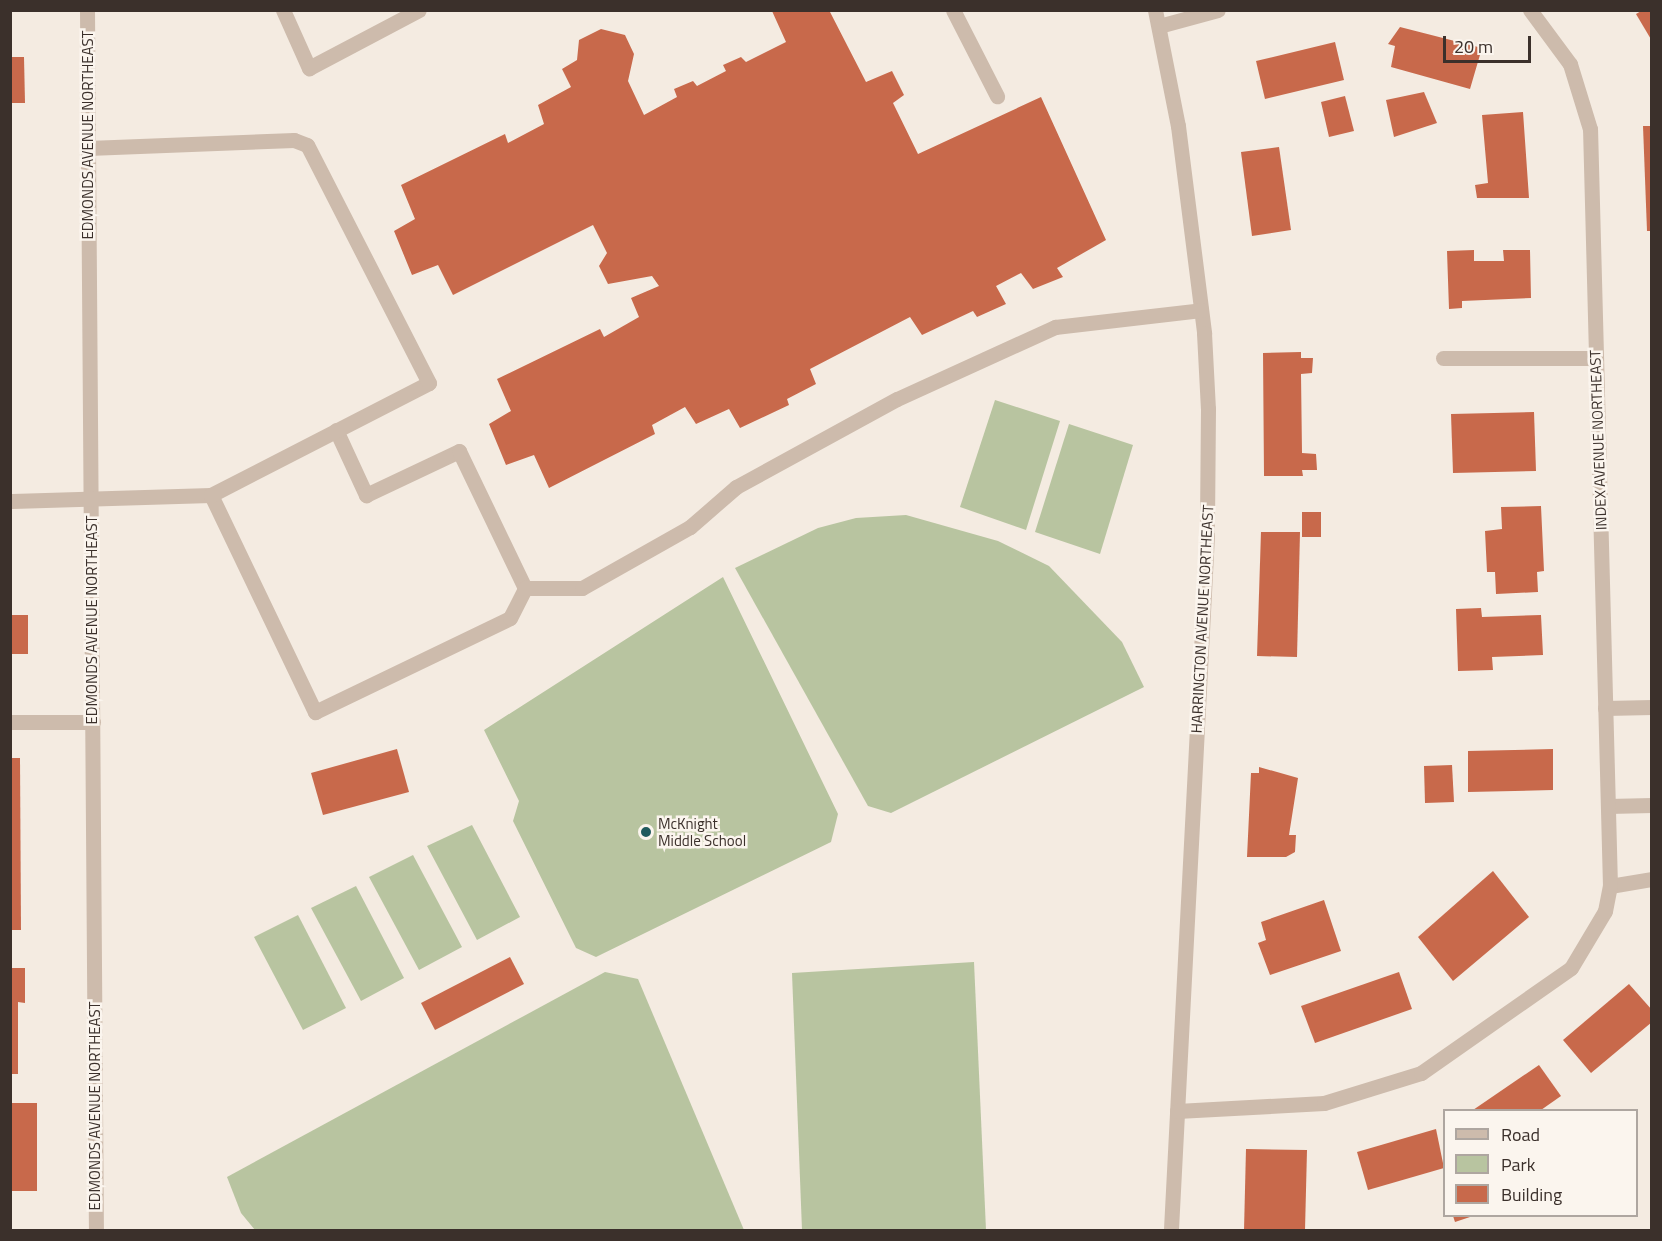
<!DOCTYPE html>
<html>
<head>
<meta charset="utf-8">
<style>
  body { margin:0 }
  #map { position:relative; width:1662px; height:1241px; overflow:hidden; background:#f4ebe1; font-family:"Titillium Web",sans-serif }
  div>[style] { position:absolute }
  [style*='--x'] { left:calc(var(--x)*1px); top:calc(var(--y)*1px); width:calc(var(--w)*1px); rotate:calc(var(--a)*1deg) }
  .green>* { inset:0; background:#b8c4a0 }
  .building>* { inset:0; background:#c8694b }
  .minor>* { height:15px; margin:-7.5px; padding:0 7.5px; transform-origin:7.5px; border-radius:7.5px; background:#cdbbac }
  .dots>* { width:16px; height:16px; translate:-50% -50%; box-sizing:border-box; border:3px solid #fbf5ee; border-radius:50% }
  span { translate:-50% -50%; white-space:nowrap; text-align:center; line-height:1.15; -webkit-text-stroke:5px #fbf5ee; paint-order:stroke }
  .street-label { font-size:15px; color:#3b302b }
  .poi-label { font-size:15px; color:#3b302b }
  .left { translate:0 -50%; text-align:left }
  .frame { position:absolute; inset:0; border:12px solid #3b302b; pointer-events:none }
  .legend { position:absolute; left:1443px; top:1109px; width:195px; height:108px; box-sizing:border-box; background:#fbf5ee; border:2px solid #aea6a0; margin:0; padding:8px 10px; list-style:none; font-size:18px; color:#3b302b }
  .legend li { display:flex; align-items:center; gap:12px; height:30px }
  .legend b { width:30px; border:2px solid #aea6a0 }
  .scale { position:absolute; left:1443px; top:36px; width:88px; height:27px; box-sizing:border-box; border:3px solid #3b302b; border-top:0; padding-left:8px; font-size:18px; line-height:21px; white-space:nowrap; color:#3b302b; -webkit-text-stroke:4px #fbf5ee; paint-order:stroke }
</style>
</head>
<body>
<div id="map">
  <div class="green">
    <i style="clip-path:polygon(995px 400px,1060px 421px,1026px 530px,960px 507px)"></i>
    <i style="clip-path:polygon(1069px 424px,1133px 445px,1100px 554px,1035px 532px)"></i>
    <i style="clip-path:polygon(906px 515px,998px 541px,1049px 566px,1122px 642px,1144px 687px,891px 813px,868px 806px,735px 568px,818px 528px,856px 518px)"></i>
    <i style="clip-path:polygon(723px 577px,838px 814px,831px 842px,596px 957px,576px 948px,513px 821px,519px 801px,484px 730px)"></i>
    <i style="clip-path:polygon(472px 825px,520px 917px,477px 940px,427px 846px)"></i>
    <i style="clip-path:polygon(413px 855px,462px 947px,419px 970px,369px 877px)"></i>
    <i style="clip-path:polygon(356px 886px,404px 978px,361px 1001px,311px 908px)"></i>
    <i style="clip-path:polygon(298px 915px,346px 1008px,303px 1030px,254px 937px)"></i>
    <i style="clip-path:polygon(974px 962px,986px 1230px,802px 1230px,792px 973px)"></i>
    <i style="clip-path:polygon(605px 972px,638px 979px,744px 1230px,255px 1230px,241px 1213px,227px 1177px)"></i>
  </div>
  <div class="building">
    <i style="clip-path:polygon(829px 10px,866px 82px,892px 71px,904px 95px,893px 103px,918px 154px,1041px 97px,1106px 240px,1057px 268px,1063px 277px,1033px 289px,1021px 273px,996px 286px,1006px 304px,977px 317px,973px 311px,922px 335px,910px 317px,810px 369px,816px 384px,787px 399px,789px 405px,740px 428px,729px 409px,696px 424px,685px 407px,652px 425px,655px 434px,549px 488px,534px 455px,506px 465px,489px 424px,511px 411px,497px 379px,600px 329px,604px 337px,639px 317px,631px 298px,659px 286px,652px 276px,608px 284px,599px 266px,607px 253px,593px 225px,453px 295px,438px 265px,412px 275px,394px 231px,415px 219px,401px 185px,505px 134px,508px 143px,544px 124px,538px 105px,571px 87px,562px 69px,577px 60px,579px 40px,601px 29px,625px 35px,634px 54px,628px 81px,644px 115px,677px 97px,674px 89px,693px 81px,697px 86px,726px 71px,723px 65px,741px 57px,746px 62px,786px 42px,772px 11px)"></i>
    <i style="clip-path:polygon(1643px 10px,1652px 10px,1652px 41px,1636px 14px)"></i>
    <i style="clip-path:polygon(1400px 27px,1482px 48px,1470px 89px,1391px 67px,1395px 46px,1388px 44px)"></i>
    <i style="clip-path:polygon(1335px 42px,1344px 80px,1265px 99px,1256px 61px)"></i>
    <i style="clip-path:polygon(10px 57px,24px 57px,25px 103px,10px 103px)"></i>
    <i style="clip-path:polygon(1424px 92px,1437px 123px,1394px 137px,1386px 100px)"></i>
    <i style="clip-path:polygon(1345px 96px,1354px 131px,1329px 137px,1321px 102px)"></i>
    <i style="clip-path:polygon(1523px 112px,1529px 198px,1477px 198px,1475px 185px,1488px 183px,1482px 115px)"></i>
    <i style="clip-path:polygon(1643px 126px,1652px 126px,1652px 231px,1647px 231px)"></i>
    <i style="clip-path:polygon(1279px 147px,1291px 230px,1252px 236px,1241px 152px)"></i>
    <i style="clip-path:polygon(1474px 250px,1474px 261px,1504px 261px,1503px 250px,1530px 250px,1531px 298px,1462px 301px,1462px 308px,1449px 309px,1447px 251px)"></i>
    <i style="clip-path:polygon(1301px 352px,1301px 358px,1313px 358px,1312px 373px,1301px 374px,1302px 453px,1316px 454px,1317px 470px,1302px 470px,1303px 476px,1264px 476px,1263px 353px)"></i>
    <i style="clip-path:polygon(1534px 412px,1536px 471px,1453px 473px,1451px 414px)"></i>
    <i style="clip-path:polygon(1541px 506px,1544px 571px,1537px 572px,1538px 592px,1496px 594px,1495px 572px,1487px 572px,1485px 531px,1502px 529px,1501px 507px)"></i>
    <i style="clip-path:polygon(1302px 512px,1321px 512px,1321px 537px,1302px 537px)"></i>
    <i style="clip-path:polygon(1261px 532px,1300px 532px,1297px 657px,1257px 656px)"></i>
    <i style="clip-path:polygon(1481px 608px,1482px 617px,1541px 615px,1543px 655px,1492px 657px,1493px 670px,1458px 671px,1456px 609px)"></i>
    <i style="clip-path:polygon(10px 615px,28px 615px,28px 654px,10px 654px)"></i>
    <i style="clip-path:polygon(397px 749px,409px 792px,323px 815px,311px 773px)"></i>
    <i style="clip-path:polygon(1553px 749px,1553px 790px,1468px 792px,1468px 751px)"></i>
    <i style="clip-path:polygon(10px 758px,20px 758px,21px 930px,10px 930px)"></i>
    <i style="clip-path:polygon(1452px 765px,1454px 802px,1425px 803px,1424px 766px)"></i>
    <i style="clip-path:polygon(1259px 767px,1298px 778px,1289px 835px,1296px 835px,1295px 852px,1286px 857px,1247px 857px,1251px 773px,1259px 773px)"></i>
    <i style="clip-path:polygon(1493px 871px,1529px 917px,1453px 981px,1418px 937px)"></i>
    <i style="clip-path:polygon(1324px 900px,1341px 951px,1270px 975px,1258px 943px,1266px 940px,1261px 922px)"></i>
    <i style="clip-path:polygon(510px 957px,524px 984px,435px 1030px,421px 1003px)"></i>
    <i style="clip-path:polygon(10px 968px,25px 968px,25px 1003px,18px 1002px,18px 1074px,10px 1074px)"></i>
    <i style="clip-path:polygon(1399px 972px,1412px 1009px,1315px 1043px,1301px 1006px)"></i>
    <i style="clip-path:polygon(1629px 984px,1652px 1010px,1652px 1022px,1591px 1073px,1563px 1040px)"></i>
    <i style="clip-path:polygon(1539px 1065px,1561px 1096px,1541px 1110px,1473px 1110px)"></i>
    <i style="clip-path:polygon(10px 1103px,37px 1103px,37px 1191px,10px 1191px)"></i>
    <i style="clip-path:polygon(1436px 1129px,1444px 1168px,1368px 1190px,1357px 1152px)"></i>
    <i style="clip-path:polygon(1246px 1149px,1307px 1150px,1305px 1230px,1244px 1230px)"></i>
    <i style="clip-path:polygon(1453px 1216px,1473px 1216px,1455px 1222px)"></i>
  </div>
  <div class="minor">
    <i style="--x:87;--y:10;--w:1220;--a:89.58"></i>
    <i style="--x:283;--y:10;--w:64;--a:65.9"></i>
    <i style="--x:309;--y:68;--w:124;--a:-27.8"></i>
    <i style="--x:953;--y:10;--w:97;--a:62.9"></i>
    <i style="--x:1155;--y:10;--w:118;--a:78.8"></i>
    <i style="--x:1178;--y:126;--w:209;--a:82.8"></i>
    <i style="--x:1204;--y:333;--w:76;--a:87"></i>
    <i style="--x:1208;--y:409;--w:126;--a:90.5"></i>
    <i style="--x:1207;--y:535;--w:696;--a:92.97"></i>
    <i style="--x:1159;--y:26;--w:61;--a:-15.2"></i>
    <i style="--x:1443;--y:358;--w:153;--a:0"></i>
    <i style="--x:336;--y:430;--w:72;--a:65.2"></i>
    <i style="--x:366;--y:495;--w:103;--a:-25.3"></i>
    <i style="--x:459;--y:451;--w:152;--a:64.3"></i>
    <i style="--x:211;--y:495;--w:241;--a:64.4"></i>
    <i style="--x:315;--y:712;--w:216;--a:-25.7"></i>
    <i style="--x:510;--y:618;--w:34;--a:-63"></i>
    <i style="--x:12;--y:501;--w:199;--a:-1.7"></i>
    <i style="--x:211;--y:495;--w:245;--a:-27.2"></i>
    <i style="--x:429;--y:383;--w:267;--a:-117.1"></i>
    <i style="--x:307;--y:145;--w:14;--a:-159"></i>
    <i style="--x:294;--y:140;--w:206;--a:177.8"></i>
    <i style="--x:525;--y:588;--w:57;--a:0"></i>
    <i style="--x:582;--y:588;--w:124;--a:-29.5"></i>
    <i style="--x:690;--y:527;--w:61;--a:-41"></i>
    <i style="--x:736;--y:487;--w:183;--a:-28.7"></i>
    <i style="--x:897;--y:399;--w:174;--a:-24.5"></i>
    <i style="--x:1055;--y:327;--w:147;--a:-6.6"></i>
    <i style="--x:1605;--y:708;--w:47;--a:-1.2"></i>
    <i style="--x:10;--y:722;--w:83;--a:0"></i>
    <i style="--x:1608;--y:806;--w:44;--a:-1.3"></i>
    <i style="--x:1610;--y:886;--w:43;--a:-9.5"></i>
    <i style="--x:1177;--y:1111;--w:147;--a:-3.1"></i>
    <i style="--x:1324;--y:1103;--w:102;--a:-17.2"></i>
    <i style="--x:1421;--y:1073;--w:183;--a:-35"></i>
    <i style="--x:1571;--y:968;--w:66;--a:-59.2"></i>
    <i style="--x:1605;--y:911;--w:25;--a:-79"></i>
    <i style="--x:1610;--y:886;--w:757;--a:-91.51"></i>
    <i style="--x:1590;--y:129;--w:68;--a:-107.1"></i>
    <i style="--x:1570;--y:64;--w:67;--a:-126.5"></i>
  </div>
  <div class="dots">
    <i style="left:646px;top:832px;background:#1f5a5e"></i>
  </div>
  <div class="street-label">
    <span style="left:88px;top:135px;rotate:-90deg">EDMONDS AVENUE NORTHEAST</span>
    <span style="left:1598px;top:440px;rotate:-92deg">INDEX AVENUE NORTHEAST</span>
    <span style="left:1202px;top:619px;rotate:-87deg">HARRINGTON AVENUE NORTHEAST</span>
    <span style="left:92px;top:620px;rotate:-90deg">EDMONDS AVENUE NORTHEAST</span>
    <span style="left:95px;top:1106px;rotate:-90deg">EDMONDS AVENUE NORTHEAST</span>
  </div>
  <div class="poi-label">
    <span class="left" style="left:658px;top:832px">McKnight<br>Middle School</span>
  </div>
  <div class="frame"></div>
  <ul class="legend">
  <li><b style="height:8px;background:#cdbbac"></b>Road</li>
  <li><b style="height:16px;background:#b8c4a0"></b>Park</li>
  <li><b style="height:16px;background:#c8694b"></b>Building</li>
  </ul>
  <div class="scale">20 m</div>
</div>
</body>
</html>
